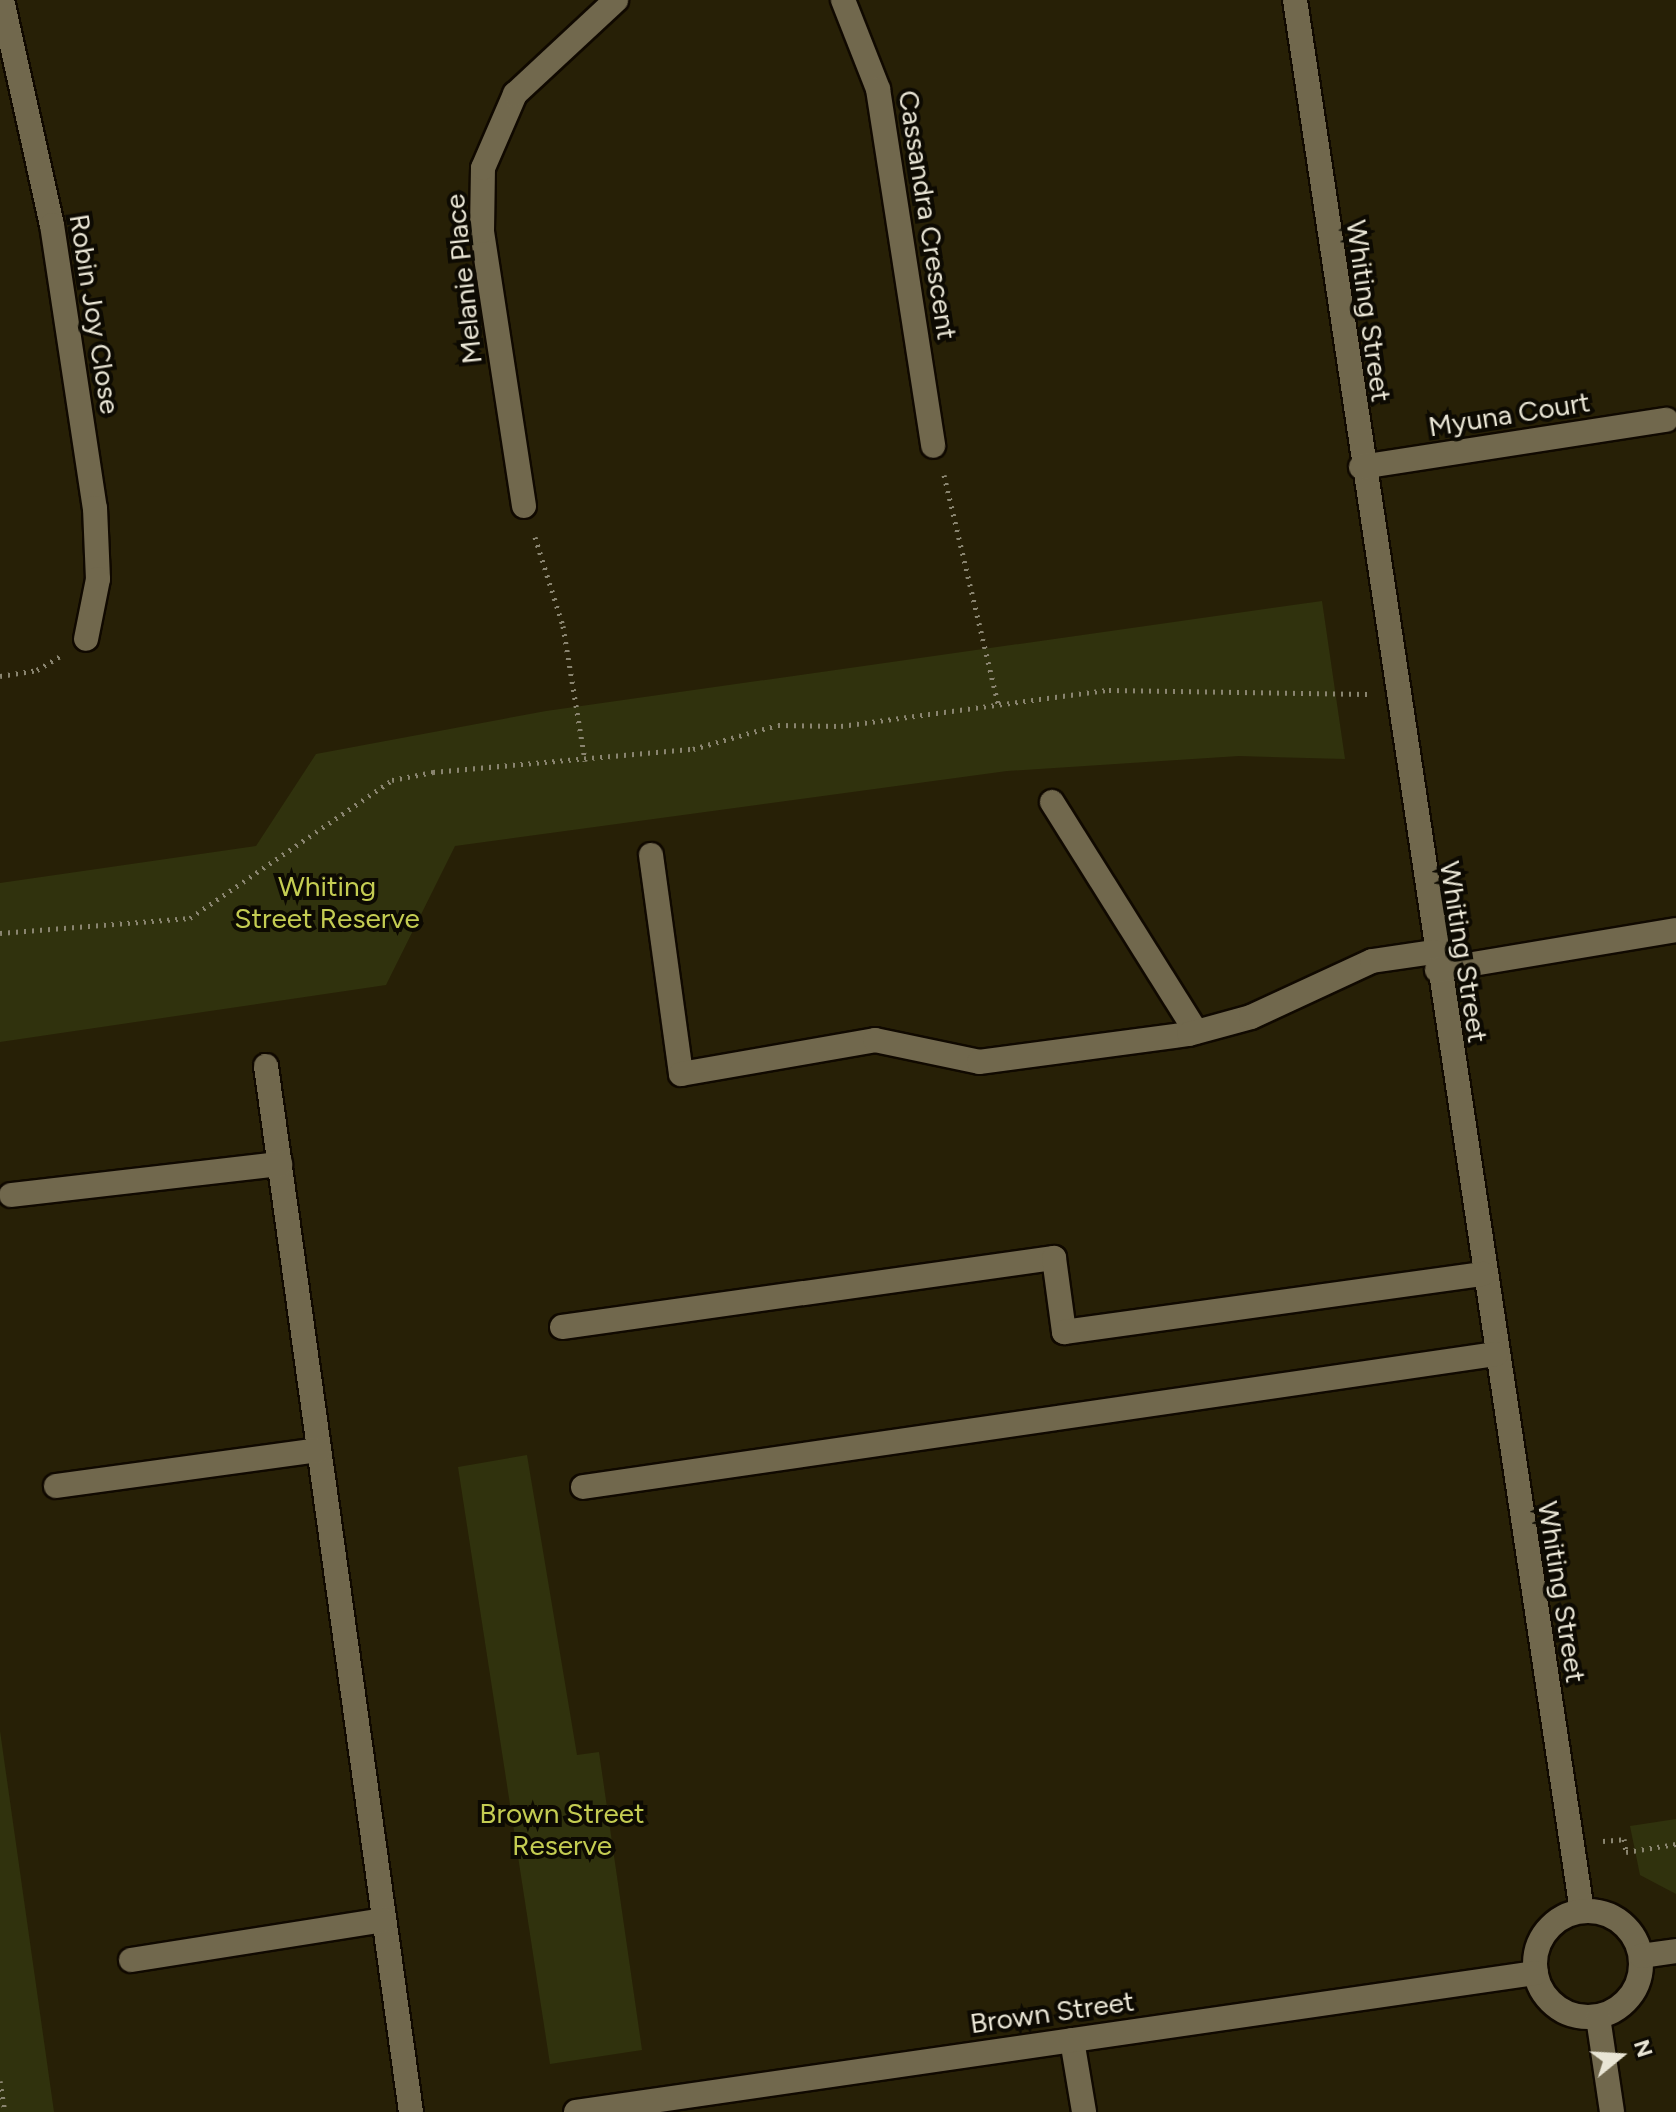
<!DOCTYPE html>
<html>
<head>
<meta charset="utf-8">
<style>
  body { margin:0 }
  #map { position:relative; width:1676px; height:2112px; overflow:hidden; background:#272006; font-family:Figtree,sans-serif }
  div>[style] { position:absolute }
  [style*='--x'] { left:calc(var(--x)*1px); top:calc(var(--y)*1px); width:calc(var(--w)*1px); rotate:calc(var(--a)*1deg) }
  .green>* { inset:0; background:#30320d }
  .path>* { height:5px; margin-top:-2.5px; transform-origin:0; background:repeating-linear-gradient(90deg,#8a8570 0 2px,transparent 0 8px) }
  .roads { filter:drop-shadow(2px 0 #100900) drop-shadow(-2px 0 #100900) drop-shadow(0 2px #100900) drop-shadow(0 -2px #100900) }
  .minor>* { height:24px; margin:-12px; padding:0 12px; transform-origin:12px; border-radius:12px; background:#71684d }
  .minor>.ring { margin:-12px; padding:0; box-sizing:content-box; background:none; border:24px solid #71684d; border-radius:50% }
  span { translate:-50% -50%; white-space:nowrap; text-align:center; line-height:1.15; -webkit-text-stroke:8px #0d0a02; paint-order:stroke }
  .street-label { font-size:28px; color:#e9e5d5 }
  .park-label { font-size:28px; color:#c4cc52 }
  .north { position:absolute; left:1580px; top:2016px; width:80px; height:80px; -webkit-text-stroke:6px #0d0a02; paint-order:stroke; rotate:72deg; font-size:22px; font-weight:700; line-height:32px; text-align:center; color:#e9e5d5 }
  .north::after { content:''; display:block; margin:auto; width:28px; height:36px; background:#e9e5d5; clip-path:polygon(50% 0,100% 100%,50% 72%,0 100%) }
</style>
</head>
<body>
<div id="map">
  <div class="green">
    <i style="clip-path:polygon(1322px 601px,1345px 759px,1239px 756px,1007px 771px,455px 846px,386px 985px,0 1042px,0 883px,256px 846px,316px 754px,546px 711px)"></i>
    <i style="clip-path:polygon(527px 1455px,577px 1755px,599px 1752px,642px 2050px,550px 2064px,458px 1467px)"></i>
    <i style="clip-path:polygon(0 1731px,54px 2112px,0 2112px)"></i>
    <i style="clip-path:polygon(1676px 1819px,1676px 1894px,1640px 1875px,1630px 1826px)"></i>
  </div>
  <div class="path">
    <i style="--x:944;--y:475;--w:238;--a:76.7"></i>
    <i style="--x:535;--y:537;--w:93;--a:72.5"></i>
    <i style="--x:563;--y:626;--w:137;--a:80.7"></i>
    <i style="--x:0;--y:676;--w:37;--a:-9"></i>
    <i style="--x:37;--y:670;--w:29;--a:-31"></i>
    <i style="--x:0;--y:933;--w:191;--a:-4.5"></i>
    <i style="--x:190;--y:918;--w:245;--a:-34.3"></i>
    <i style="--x:392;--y:780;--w:42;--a:-11"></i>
    <i style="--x:433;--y:772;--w:261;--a:-5.1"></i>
    <i style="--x:693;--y:749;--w:88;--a:-15.8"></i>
    <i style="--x:778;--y:725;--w:63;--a:0.9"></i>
    <i style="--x:841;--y:726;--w:270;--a:-7.7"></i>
    <i style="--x:1109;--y:690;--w:259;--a:0.9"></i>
    <i style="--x:1603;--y:1841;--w:21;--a:-5"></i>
    <i style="--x:1624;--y:1839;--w:13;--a:81"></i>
    <i style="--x:1626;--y:1852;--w:51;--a:-9.1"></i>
    <i style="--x:0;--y:2081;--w:31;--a:81"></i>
  </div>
  <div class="roads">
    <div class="minor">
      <i style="--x:2;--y:0;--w:230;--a:77.5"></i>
      <i style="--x:52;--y:225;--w:286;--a:81.4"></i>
      <i style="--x:95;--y:508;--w:71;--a:87.6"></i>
      <i style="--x:98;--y:579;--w:61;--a:101.3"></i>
      <i style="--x:843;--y:0;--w:96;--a:68.5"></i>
      <i style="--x:878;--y:89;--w:361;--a:81.2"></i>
      <i style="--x:1295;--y:0;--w:1932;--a:81.46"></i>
      <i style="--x:1361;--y:467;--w:309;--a:-8.8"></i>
      <i style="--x:524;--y:506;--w:278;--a:-98.7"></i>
      <i style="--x:482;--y:231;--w:63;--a:-89.1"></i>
      <i style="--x:483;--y:168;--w:81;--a:-66.6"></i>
      <i style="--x:515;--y:94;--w:138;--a:-42.9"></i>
      <i style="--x:1052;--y:802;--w:271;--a:57.9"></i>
      <i style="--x:651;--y:855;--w:221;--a:82.2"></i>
      <i style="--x:681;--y:1074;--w:197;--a:-9.9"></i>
      <i style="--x:875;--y:1040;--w:106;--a:11.9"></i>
      <i style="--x:979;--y:1062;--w:212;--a:-7.6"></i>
      <i style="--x:1189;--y:1034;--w:64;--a:-15.3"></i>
      <i style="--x:1251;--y:1017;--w:133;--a:-24.8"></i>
      <i style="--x:1372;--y:961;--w:63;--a:-8.3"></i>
      <i style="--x:1437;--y:970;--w:242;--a:-9.5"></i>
      <i style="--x:266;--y:1066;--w:1056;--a:82.11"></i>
      <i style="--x:11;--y:1195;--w:271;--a:-6.6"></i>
      <i style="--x:562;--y:1327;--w:497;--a:-8"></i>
      <i style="--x:1054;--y:1258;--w:75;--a:82.3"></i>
      <i style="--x:1064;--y:1332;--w:423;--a:-7.9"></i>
      <i style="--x:56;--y:1486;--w:265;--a:-7.8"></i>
      <i style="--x:583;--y:1487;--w:923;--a:-8.29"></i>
      <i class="ring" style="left:1535px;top:1911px;width:82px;height:82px"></i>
      <i style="--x:1641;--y:1956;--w:35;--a:-8"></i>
      <i style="--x:131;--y:1960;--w:256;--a:-9"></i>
      <i style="--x:1598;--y:2017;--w:96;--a:81.6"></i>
      <i style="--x:1072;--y:2040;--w:73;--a:80.5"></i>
      <i style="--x:576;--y:2112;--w:970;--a:-8.24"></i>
    </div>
  </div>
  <div class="street-label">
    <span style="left:928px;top:215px;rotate:81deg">Cassandra Crescent</span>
    <span style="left:463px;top:279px;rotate:-96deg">Melanie Place</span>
    <span style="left:1369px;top:311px;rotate:82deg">Whiting Street</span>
    <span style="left:95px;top:314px;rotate:81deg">Robin Joy Close</span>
    <span style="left:1509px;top:414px;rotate:-9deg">Myuna Court</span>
    <span style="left:1464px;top:952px;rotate:81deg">Whiting Street</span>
    <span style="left:1562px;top:1592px;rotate:81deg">Whiting Street</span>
    <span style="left:1052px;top:2012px;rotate:-8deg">Brown Street</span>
  </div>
  <div class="park-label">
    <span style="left:327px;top:902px">Whiting<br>Street Reserve</span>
    <span style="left:562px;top:1829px">Brown Street<br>Reserve</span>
  </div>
  <div class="north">N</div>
</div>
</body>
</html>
